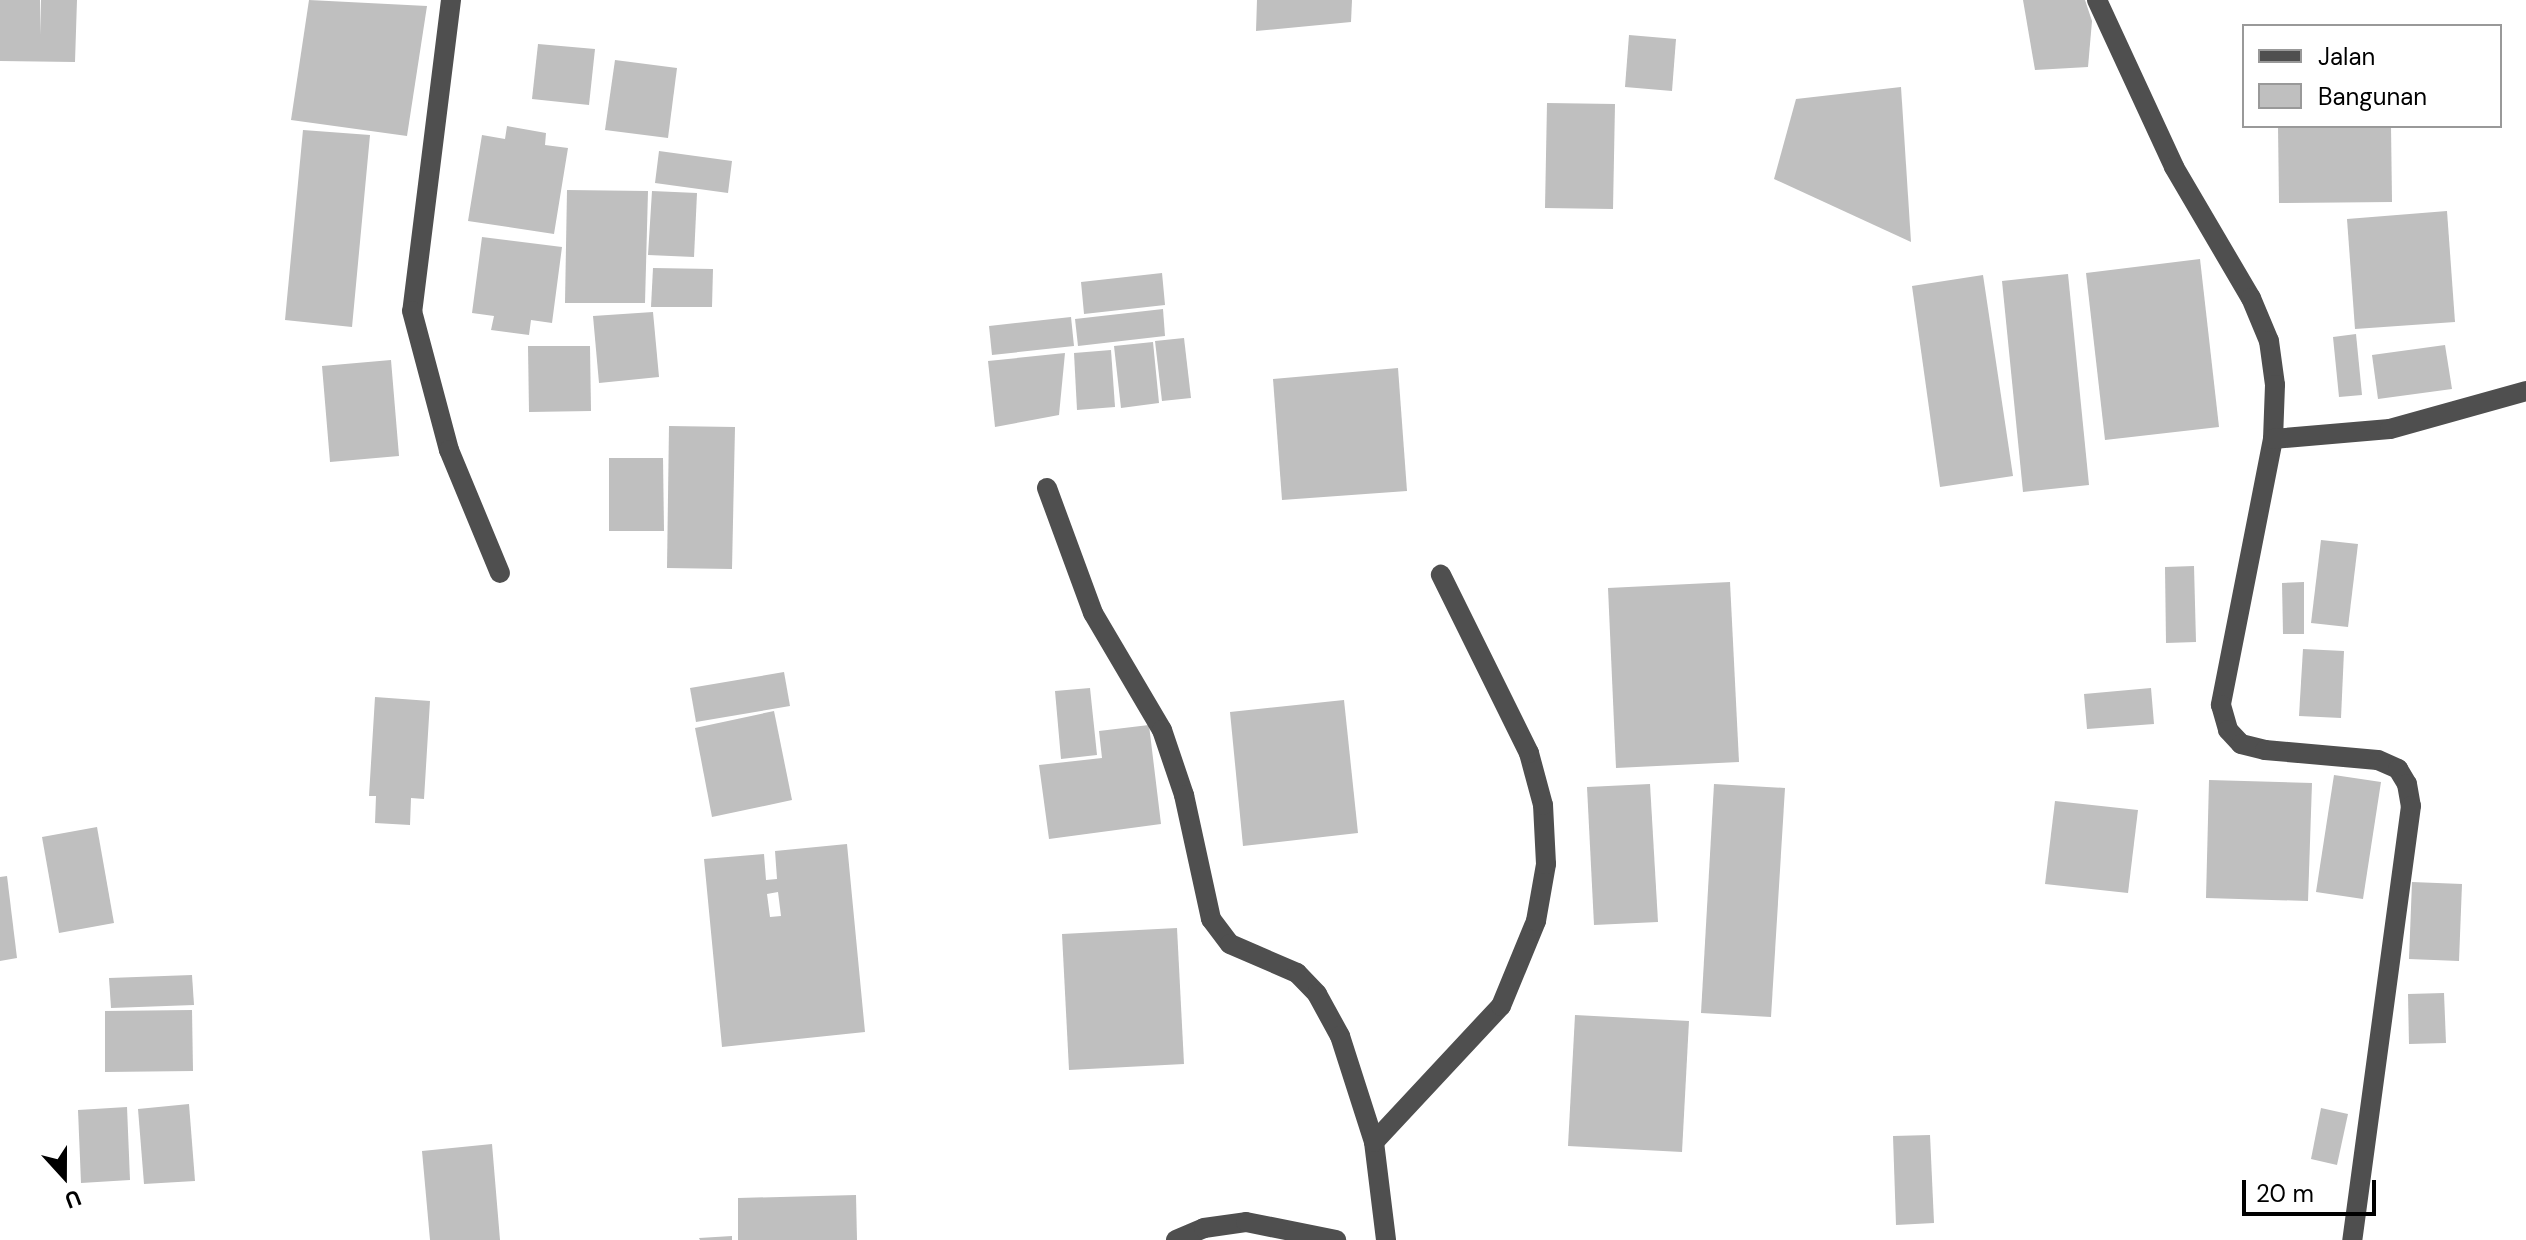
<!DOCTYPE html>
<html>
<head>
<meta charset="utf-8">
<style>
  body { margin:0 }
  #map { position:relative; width:2526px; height:1240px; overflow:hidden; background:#fff; font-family:"DM Sans",sans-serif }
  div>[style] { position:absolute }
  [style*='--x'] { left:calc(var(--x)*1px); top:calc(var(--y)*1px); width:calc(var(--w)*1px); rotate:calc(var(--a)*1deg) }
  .building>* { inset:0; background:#bfbfbf }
  .minor>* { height:20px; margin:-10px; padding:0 10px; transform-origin:10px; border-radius:10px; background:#4f4f4f }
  span { translate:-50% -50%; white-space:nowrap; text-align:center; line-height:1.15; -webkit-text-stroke:7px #fff; paint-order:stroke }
  .legend { position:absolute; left:2242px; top:24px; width:260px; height:104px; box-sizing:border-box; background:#fff; border:2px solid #999; margin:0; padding:10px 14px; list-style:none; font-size:24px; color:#000 }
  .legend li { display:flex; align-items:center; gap:16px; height:40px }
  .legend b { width:40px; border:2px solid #999 }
  .north { position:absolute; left:24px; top:1136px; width:80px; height:80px; -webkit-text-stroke:6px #fff; paint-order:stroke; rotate:159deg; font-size:22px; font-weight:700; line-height:32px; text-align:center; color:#000 }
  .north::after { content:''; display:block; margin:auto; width:28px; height:36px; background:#000; clip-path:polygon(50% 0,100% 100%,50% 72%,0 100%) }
  .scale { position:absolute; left:2242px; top:1180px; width:134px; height:36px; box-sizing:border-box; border:4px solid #000; border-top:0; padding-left:10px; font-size:24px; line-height:28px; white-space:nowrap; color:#000; -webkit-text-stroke:6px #fff; paint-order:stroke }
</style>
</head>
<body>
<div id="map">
  <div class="building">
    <i style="clip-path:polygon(0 0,40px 0,41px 35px,41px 0,77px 0,75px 62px,0 61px)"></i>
    <i style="clip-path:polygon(309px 0,427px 6px,407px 136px,291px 120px)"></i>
    <i style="clip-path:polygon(1257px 0,1352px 0,1351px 22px,1256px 31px)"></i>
    <i style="clip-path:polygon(2023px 0,2085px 0,2092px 21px,2088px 67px,2035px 70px)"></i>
    <i style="clip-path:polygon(1629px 35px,1676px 39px,1672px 91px,1625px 87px)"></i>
    <i style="clip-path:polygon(538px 44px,595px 49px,589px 105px,532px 99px)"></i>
    <i style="clip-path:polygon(615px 60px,677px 68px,668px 138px,605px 130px)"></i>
    <i style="clip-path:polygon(1901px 87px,1911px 242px,1774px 179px,1796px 99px)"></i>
    <i style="clip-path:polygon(1547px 103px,1615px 104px,1613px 209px,1545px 208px)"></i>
    <i style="clip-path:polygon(507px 126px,546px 133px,545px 145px,568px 148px,554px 234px,468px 221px,482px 135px,505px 139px)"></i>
    <i style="clip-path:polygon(2278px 126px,2391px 126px,2392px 202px,2279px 203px)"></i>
    <i style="clip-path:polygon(303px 130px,370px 135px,352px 327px,285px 320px)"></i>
    <i style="clip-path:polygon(659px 151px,732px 161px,728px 193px,655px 183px)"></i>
    <i style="clip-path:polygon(567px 190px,648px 191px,645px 303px,565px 303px)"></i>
    <i style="clip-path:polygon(652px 191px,697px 193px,694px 257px,648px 255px)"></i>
    <i style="clip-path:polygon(2447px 211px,2455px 322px,2355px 329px,2347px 219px)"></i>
    <i style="clip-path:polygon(482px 237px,562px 247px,552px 323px,531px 320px,529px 335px,491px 330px,494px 316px,472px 313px)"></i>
    <i style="clip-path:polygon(2200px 259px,2219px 427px,2105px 440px,2086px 273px)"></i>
    <i style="clip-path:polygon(653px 268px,713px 269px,712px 307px,651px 307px)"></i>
    <i style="clip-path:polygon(1162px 273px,1165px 305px,1084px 314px,1081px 282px)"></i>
    <i style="clip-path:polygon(2068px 274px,2089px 485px,2023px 492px,2002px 281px)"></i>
    <i style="clip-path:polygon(1983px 275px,2013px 476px,1940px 487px,1912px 286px)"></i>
    <i style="clip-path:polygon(1163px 309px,1165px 336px,1078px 346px,1075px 319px)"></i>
    <i style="clip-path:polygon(653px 312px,659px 377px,599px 383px,593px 316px)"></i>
    <i style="clip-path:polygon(1071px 317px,1074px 346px,992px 355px,989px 326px)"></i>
    <i style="clip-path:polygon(2356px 334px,2362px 395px,2339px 397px,2333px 337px)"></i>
    <i style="clip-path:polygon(1184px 338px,1191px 398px,1162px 401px,1155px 341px)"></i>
    <i style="clip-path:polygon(1153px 342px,1159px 403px,1121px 408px,1114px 346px)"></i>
    <i style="clip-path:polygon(2445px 345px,2452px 389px,2378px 399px,2372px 355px)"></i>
    <i style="clip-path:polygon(528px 346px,590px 346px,591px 411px,529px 412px)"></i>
    <i style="clip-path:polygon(1111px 350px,1115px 407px,1077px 410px,1074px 353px)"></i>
    <i style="clip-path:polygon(1065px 353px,1059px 415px,995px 427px,988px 361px)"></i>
    <i style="clip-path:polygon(391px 360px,399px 456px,330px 462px,322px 366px)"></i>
    <i style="clip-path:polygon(1398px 368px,1407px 491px,1282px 500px,1273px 379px)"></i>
    <i style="clip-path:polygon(669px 426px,735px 427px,732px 569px,667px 568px)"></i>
    <i style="clip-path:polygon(609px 458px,663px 458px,664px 531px,609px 531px)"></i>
    <i style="clip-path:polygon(2321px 540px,2358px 544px,2348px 627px,2311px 623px)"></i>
    <i style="clip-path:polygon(2194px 566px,2196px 642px,2166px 643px,2165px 567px)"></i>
    <i style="clip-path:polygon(1730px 582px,1739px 762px,1616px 768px,1608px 588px)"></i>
    <i style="clip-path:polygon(2304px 582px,2304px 634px,2283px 634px,2282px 583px)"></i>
    <i style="clip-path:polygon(2303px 649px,2344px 651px,2341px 718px,2299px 716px)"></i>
    <i style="clip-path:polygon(784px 672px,790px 706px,696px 722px,690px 688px)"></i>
    <i style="clip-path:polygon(1090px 688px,1097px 755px,1061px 759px,1055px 691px)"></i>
    <i style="clip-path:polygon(2151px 688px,2154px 724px,2087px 729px,2084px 694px)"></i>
    <i style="clip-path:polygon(375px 697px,430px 701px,424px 799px,411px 798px,410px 825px,375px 823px,376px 796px,369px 796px)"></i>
    <i style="clip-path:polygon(1344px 700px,1358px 833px,1243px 846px,1230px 712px)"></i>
    <i style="clip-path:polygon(774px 711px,792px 800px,712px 817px,695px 728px)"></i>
    <i style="clip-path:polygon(1149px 725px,1161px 824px,1049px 839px,1039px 765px,1102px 758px,1099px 731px)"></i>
    <i style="clip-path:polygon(2334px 775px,2381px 782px,2363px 899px,2316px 892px)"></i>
    <i style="clip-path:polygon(2209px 780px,2312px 783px,2308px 901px,2206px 898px)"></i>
    <i style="clip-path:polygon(1650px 784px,1658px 922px,1594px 925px,1587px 787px)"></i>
    <i style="clip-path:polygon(1714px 784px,1785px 788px,1771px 1017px,1701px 1013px)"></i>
    <i style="clip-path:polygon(2055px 801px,2138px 810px,2128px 893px,2045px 884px)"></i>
    <i style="clip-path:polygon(97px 827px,114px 923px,59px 933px,42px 837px)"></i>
    <i style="clip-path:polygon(evenodd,847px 844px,865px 1032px,722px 1047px,704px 859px,764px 854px,766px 880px,777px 879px,775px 851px,847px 844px,778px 892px,781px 916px,770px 917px,767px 894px,778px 892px)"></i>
    <i style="clip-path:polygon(7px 876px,17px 958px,0 961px,0 877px)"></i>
    <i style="clip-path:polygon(2412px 882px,2462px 884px,2459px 961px,2409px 959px)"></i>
    <i style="clip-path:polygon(1177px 928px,1184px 1064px,1069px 1070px,1062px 934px)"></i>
    <i style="clip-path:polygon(192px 975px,194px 1005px,111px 1008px,109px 978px)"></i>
    <i style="clip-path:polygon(2444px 993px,2446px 1043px,2409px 1044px,2408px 994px)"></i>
    <i style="clip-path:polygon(192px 1010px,193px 1071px,105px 1072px,105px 1011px)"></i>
    <i style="clip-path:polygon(1575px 1015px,1689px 1021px,1682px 1152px,1568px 1146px)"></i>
    <i style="clip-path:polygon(189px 1104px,195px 1181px,144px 1184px,138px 1109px)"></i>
    <i style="clip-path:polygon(127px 1107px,130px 1180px,81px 1183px,78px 1110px)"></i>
    <i style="clip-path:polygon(2321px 1108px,2348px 1114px,2337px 1165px,2311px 1159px)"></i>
    <i style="clip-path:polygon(1930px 1135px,1934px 1223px,1896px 1225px,1893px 1136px)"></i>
    <i style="clip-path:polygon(492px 1144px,500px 1240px,430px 1240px,422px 1151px)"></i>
    <i style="clip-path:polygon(856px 1195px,857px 1240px,738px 1240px,738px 1198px)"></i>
    <i style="clip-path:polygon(732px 1236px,732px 1240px,700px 1240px,699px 1238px)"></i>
  </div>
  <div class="minor">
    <i style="--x:451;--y:0;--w:313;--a:97.1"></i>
    <i style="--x:412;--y:311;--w:144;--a:75.1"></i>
    <i style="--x:449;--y:450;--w:133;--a:67.5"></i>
    <i style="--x:2097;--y:0;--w:184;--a:65.2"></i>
    <i style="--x:2174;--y:167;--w:152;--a:59.6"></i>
    <i style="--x:2251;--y:298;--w:47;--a:67.3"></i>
    <i style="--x:2269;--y:341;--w:44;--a:82.2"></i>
    <i style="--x:2275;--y:385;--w:54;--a:92.1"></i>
    <i style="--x:2273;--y:439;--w:271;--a:101.1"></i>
    <i style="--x:2221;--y:705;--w:26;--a:74"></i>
    <i style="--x:2228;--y:730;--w:19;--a:47"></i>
    <i style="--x:2241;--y:744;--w:25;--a:14"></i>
    <i style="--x:2265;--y:750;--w:113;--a:5.1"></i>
    <i style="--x:2378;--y:760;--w:22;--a:24"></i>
    <i style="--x:2398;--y:769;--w:17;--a:59"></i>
    <i style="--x:2407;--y:784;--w:22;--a:80"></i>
    <i style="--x:2411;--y:806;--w:438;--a:97.7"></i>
    <i style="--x:2273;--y:439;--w:117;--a:-4.9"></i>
    <i style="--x:2390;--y:429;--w:141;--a:-15.6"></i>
    <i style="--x:1047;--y:488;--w:133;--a:69.8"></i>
    <i style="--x:1093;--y:613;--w:136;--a:59.5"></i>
    <i style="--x:1162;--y:730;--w:69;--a:71.3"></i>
    <i style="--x:1184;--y:795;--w:127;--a:77.7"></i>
    <i style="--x:1211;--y:919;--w:31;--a:53"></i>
    <i style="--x:1230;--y:944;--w:73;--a:23.4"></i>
    <i style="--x:1297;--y:973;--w:29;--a:46"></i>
    <i style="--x:1317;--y:994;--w:48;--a:61.3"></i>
    <i style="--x:1340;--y:1036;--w:111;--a:72.2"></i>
    <i style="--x:1374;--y:1142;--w:99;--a:83"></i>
    <i style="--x:1374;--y:1142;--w:186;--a:-47"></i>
    <i style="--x:1501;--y:1006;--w:92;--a:-67.6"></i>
    <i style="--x:1536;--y:921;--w:58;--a:-80"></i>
    <i style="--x:1546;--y:864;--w:59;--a:-92.9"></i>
    <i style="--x:1543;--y:805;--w:54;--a:-105.1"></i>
    <i style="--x:1529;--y:753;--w:199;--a:-116.3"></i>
    <i style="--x:1176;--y:1240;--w:30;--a:-23"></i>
    <i style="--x:1204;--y:1228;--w:42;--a:-8.1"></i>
    <i style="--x:1246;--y:1222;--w:92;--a:11.3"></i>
  </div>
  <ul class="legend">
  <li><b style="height:10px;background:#4f4f4f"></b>Jalan</li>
  <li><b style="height:22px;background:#bfbfbf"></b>Bangunan</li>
  </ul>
  <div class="north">U</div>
  <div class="scale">20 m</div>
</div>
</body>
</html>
